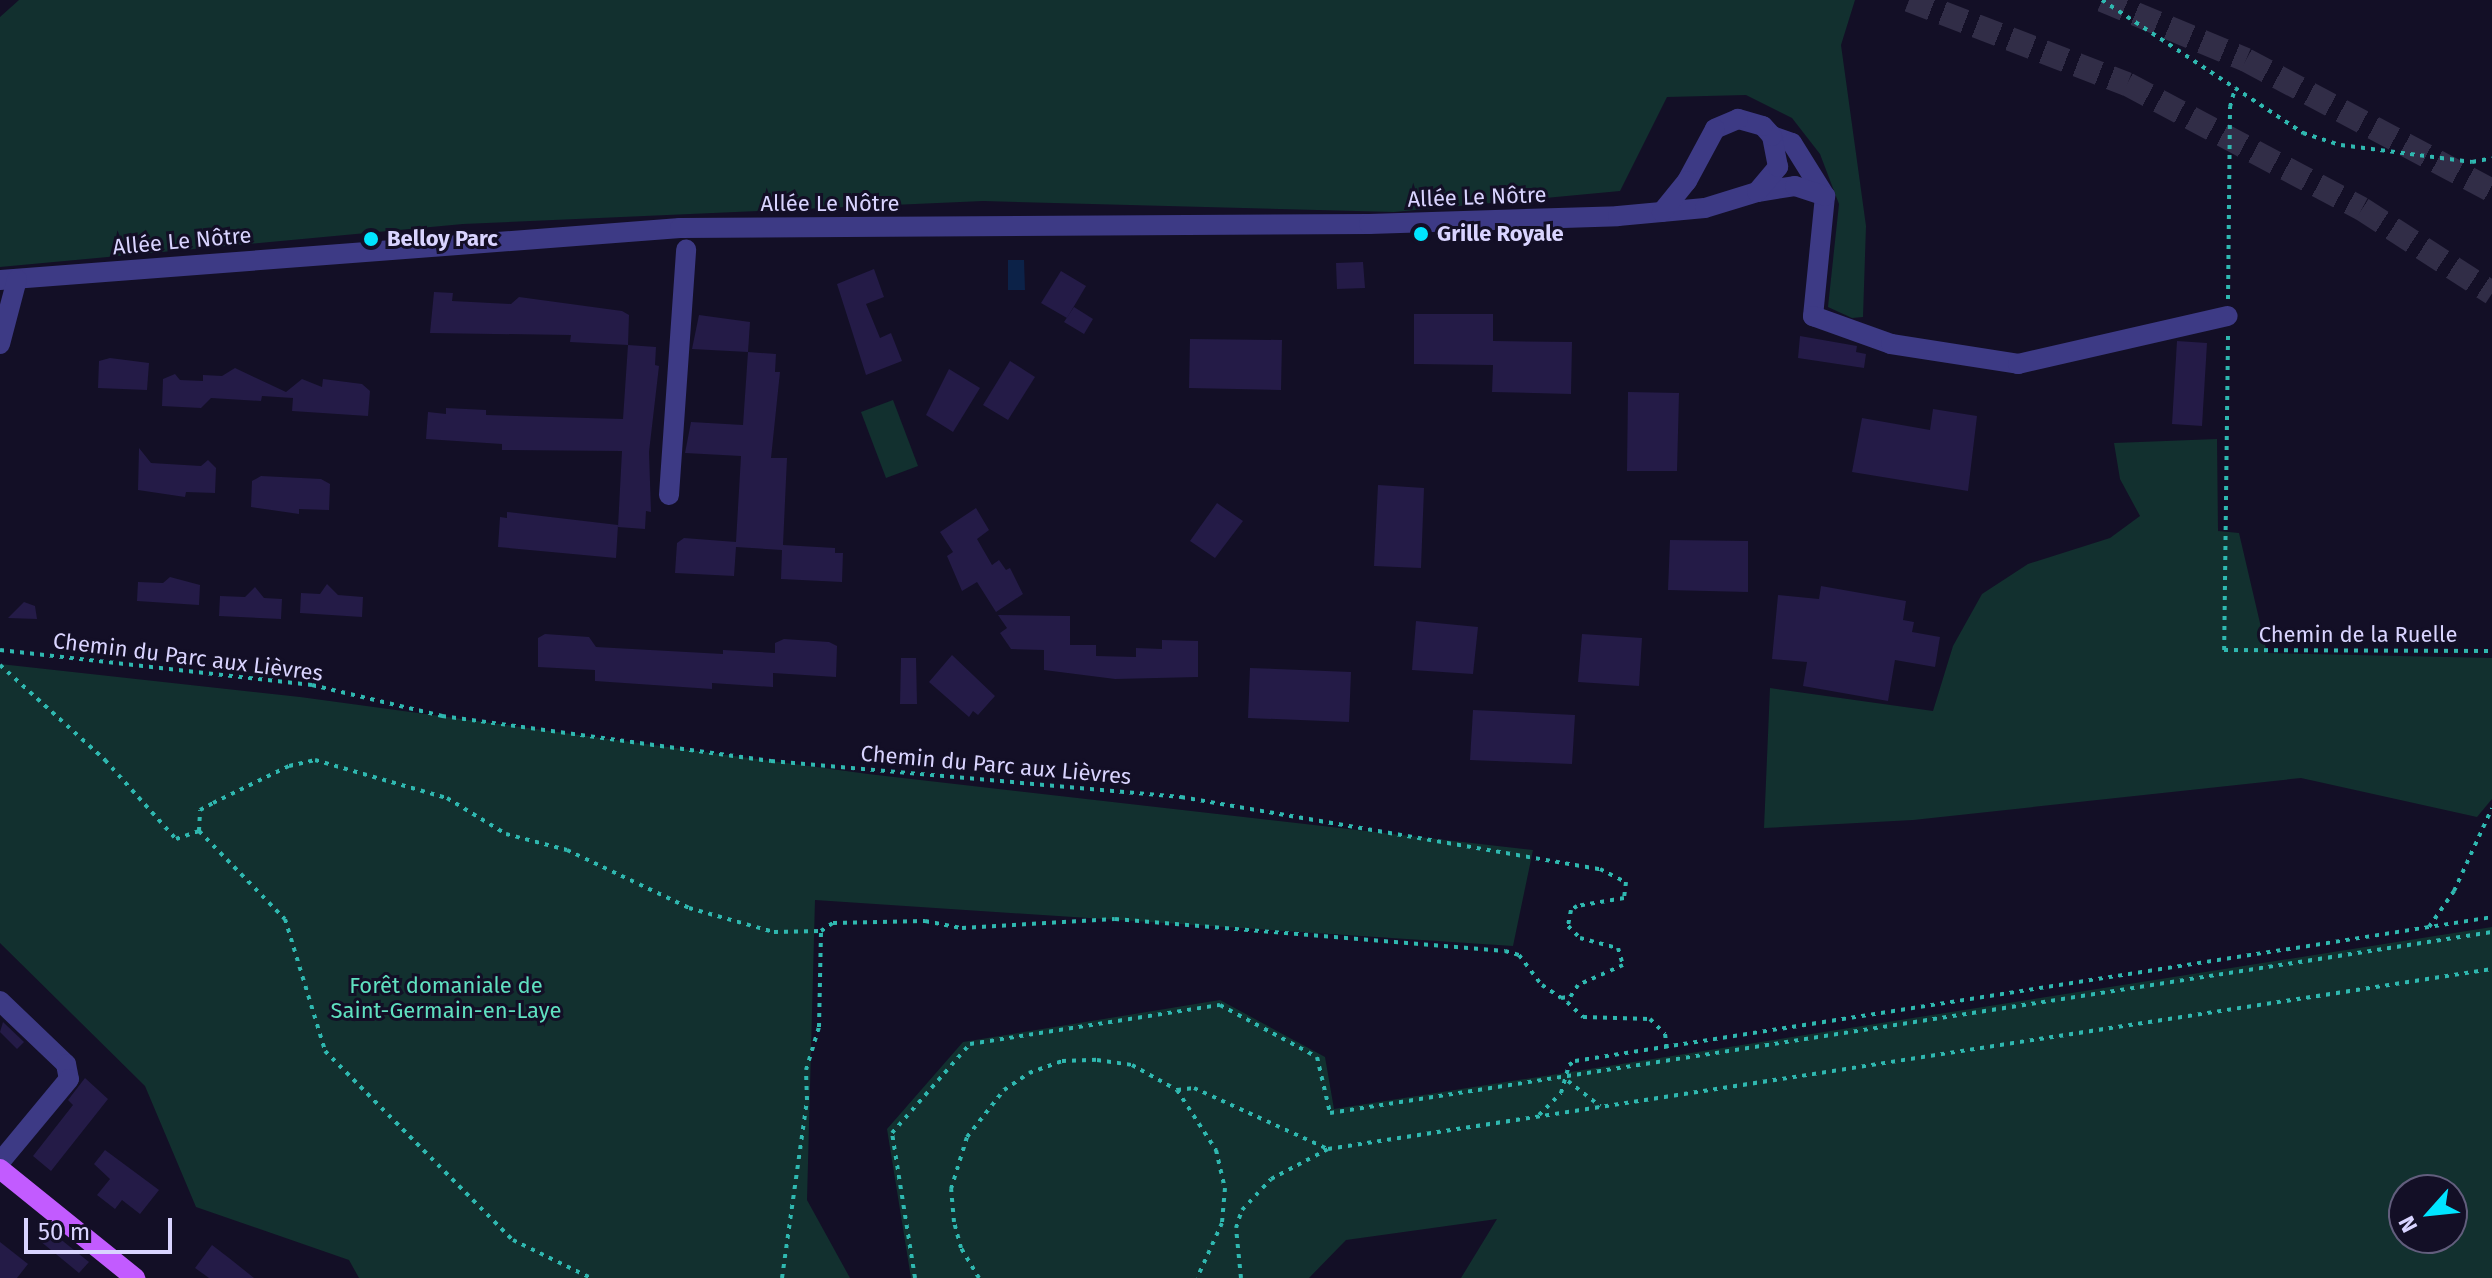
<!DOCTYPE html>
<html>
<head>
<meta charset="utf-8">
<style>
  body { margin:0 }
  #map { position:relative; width:2492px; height:1278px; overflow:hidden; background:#130f26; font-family:"Fira Sans",sans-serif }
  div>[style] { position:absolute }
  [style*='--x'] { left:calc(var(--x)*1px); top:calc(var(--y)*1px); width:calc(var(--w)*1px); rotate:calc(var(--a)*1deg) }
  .green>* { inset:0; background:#12302f }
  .water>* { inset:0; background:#0c2248 }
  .building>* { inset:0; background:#241b47 }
  .highway-tunnel>* { height:24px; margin-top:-12px; transform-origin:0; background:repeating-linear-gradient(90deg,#312d47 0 24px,transparent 0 36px) }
  .path>* { height:4px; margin-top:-2px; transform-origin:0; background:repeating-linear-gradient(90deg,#2fb8b0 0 4px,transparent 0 10px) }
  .minor>* { height:20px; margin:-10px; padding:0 10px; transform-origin:10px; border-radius:10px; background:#3d3a85 }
  .major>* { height:20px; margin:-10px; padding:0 10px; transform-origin:10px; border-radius:10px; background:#c25bff }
  .dots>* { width:22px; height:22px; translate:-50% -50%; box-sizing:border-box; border:4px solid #130f26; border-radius:50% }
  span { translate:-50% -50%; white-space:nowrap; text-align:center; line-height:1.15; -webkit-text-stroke:6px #130f26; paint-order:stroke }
  .street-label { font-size:22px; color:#d9d4ff }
  .poi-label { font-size:22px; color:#d9d4ff; font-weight:700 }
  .left { translate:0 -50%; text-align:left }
  .park-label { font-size:22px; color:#5fe0c0 }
  .north { position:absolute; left:2388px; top:1174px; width:80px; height:80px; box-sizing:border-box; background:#130f26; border:2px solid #625e7d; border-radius:50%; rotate:243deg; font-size:22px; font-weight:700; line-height:32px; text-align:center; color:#d9d4ff }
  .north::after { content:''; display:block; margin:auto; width:28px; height:36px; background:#00e5ff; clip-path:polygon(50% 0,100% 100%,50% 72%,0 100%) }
  .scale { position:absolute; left:24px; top:1218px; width:148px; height:36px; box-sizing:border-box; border:4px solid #d9d4ff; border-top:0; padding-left:10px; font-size:24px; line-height:28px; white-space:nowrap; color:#d9d4ff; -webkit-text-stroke:6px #130f26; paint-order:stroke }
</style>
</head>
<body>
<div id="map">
  <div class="green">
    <i style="clip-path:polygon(19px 0,1855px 0,1841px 45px,1866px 226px,1863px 317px,1852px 318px,1828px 307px,1839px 204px,1820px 154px,1792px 118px,1746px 95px,1667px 97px,1620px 191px,1394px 212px,983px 201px,463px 224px,0 267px,0 17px)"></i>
    <i style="clip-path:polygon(893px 400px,918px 466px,886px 478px,861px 412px)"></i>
    <i style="clip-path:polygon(2217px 439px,2218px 531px,2239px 533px,2267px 653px,2492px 658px,2492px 799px,2477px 817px,2301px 778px,1913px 820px,1764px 828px,1770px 688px,1933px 711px,1953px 646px,1982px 594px,2028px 564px,2110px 538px,2140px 516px,2120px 479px,2114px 443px)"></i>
    <i style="clip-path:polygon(0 664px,300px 697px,868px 774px,1533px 850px,1513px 946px,815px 900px,807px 1200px,850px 1278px,359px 1278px,349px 1260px,196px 1207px,145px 1086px,0 943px)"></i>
    <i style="clip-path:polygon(evenodd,2492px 927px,2492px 1278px,1461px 1278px,1497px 1219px,1346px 1240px,1309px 1278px,911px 1278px,887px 1129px,963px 1042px,1220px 1000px,1325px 1057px,1334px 1109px,2492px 927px,2404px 1190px,2452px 1190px,2452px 1238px,2404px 1238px,2404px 1190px)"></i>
  </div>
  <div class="water">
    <i style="clip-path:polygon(1008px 260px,1024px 260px,1025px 290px,1008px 290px)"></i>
  </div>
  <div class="building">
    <i style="clip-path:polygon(1363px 262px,1365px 288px,1337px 289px,1336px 263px)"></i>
    <i style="clip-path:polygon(874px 269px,884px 297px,866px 304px,880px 338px,891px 333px,902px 361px,866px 375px,837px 284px)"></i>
    <i style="clip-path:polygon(1061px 271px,1086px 286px,1067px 318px,1041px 303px)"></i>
    <i style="clip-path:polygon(434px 292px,453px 293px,452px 301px,511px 304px,519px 297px,622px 311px,629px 315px,628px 345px,570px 342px,571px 335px,430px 333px)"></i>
    <i style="clip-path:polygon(1074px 307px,1093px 319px,1084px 334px,1064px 322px)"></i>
    <i style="clip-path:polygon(1414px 314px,1493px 314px,1493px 341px,1572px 342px,1571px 394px,1492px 392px,1493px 365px,1414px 364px)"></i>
    <i style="clip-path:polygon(699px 315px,750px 322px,748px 352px,692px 349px)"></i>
    <i style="clip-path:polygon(1800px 336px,1857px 346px,1856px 352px,1866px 354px,1864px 368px,1798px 358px)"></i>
    <i style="clip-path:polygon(1190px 339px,1282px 340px,1281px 390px,1189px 388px)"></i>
    <i style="clip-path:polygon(2177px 341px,2207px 343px,2202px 426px,2172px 424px)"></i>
    <i style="clip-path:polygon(628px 345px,656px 347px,655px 365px,659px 366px,649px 452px,651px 512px,646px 511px,645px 529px,618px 527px,622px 451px,502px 450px,502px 444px,426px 439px,428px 412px,446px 414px,446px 408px,486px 410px,486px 415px,623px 419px)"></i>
    <i style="clip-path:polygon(748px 352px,776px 354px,775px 372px,780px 372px,771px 458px,787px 458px,783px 545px,835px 548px,835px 553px,843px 553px,842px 582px,781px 579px,782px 550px,736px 547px,734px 576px,675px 573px,677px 543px,684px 538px,736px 542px,741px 456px,685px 453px,691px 422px,743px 425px)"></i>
    <i style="clip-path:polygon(110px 358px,149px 363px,147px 390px,98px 388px,99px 361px)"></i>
    <i style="clip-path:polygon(1010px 361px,1035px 377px,1008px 420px,983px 405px)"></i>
    <i style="clip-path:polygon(235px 368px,286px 392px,302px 379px,322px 387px,323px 379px,362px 384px,370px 391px,368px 416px,292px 411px,293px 398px,262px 396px,261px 401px,211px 398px,201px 408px,162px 406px,163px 379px,175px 374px,180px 380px,203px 381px,203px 375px,222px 376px)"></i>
    <i style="clip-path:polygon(949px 369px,980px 388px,953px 432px,926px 415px)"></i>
    <i style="clip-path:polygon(1628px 392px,1679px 393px,1677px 471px,1627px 471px)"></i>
    <i style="clip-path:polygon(1933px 409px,1977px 416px,1968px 491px,1852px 472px,1862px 418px,1930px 430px)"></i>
    <i style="clip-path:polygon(139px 448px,151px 463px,201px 466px,208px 460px,216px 468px,215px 493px,186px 492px,185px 497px,138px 490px)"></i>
    <i style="clip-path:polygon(261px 476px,321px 479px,330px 484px,329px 510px,299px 509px,299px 514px,251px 507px,252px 481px)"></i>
    <i style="clip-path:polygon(1378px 485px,1424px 488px,1421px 568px,1374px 566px)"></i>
    <i style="clip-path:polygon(1217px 503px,1243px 521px,1215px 558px,1190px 541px)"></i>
    <i style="clip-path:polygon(976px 508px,989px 530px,977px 539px,992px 565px,999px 560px,1006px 570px,1010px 568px,1023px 594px,996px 612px,977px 582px,962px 591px,947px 556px,953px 552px,940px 532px)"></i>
    <i style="clip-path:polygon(507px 512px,618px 525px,616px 558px,498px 547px,500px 517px,507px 518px)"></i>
    <i style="clip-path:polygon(1670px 540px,1748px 541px,1748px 592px,1668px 590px)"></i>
    <i style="clip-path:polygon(170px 577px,200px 585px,199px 605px,137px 601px,138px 582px,163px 583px)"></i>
    <i style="clip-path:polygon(327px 584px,338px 595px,363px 597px,362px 617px,300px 613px,301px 593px,320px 594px)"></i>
    <i style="clip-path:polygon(1821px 586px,1906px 601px,1903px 620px,1914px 622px,1912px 632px,1940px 637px,1935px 667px,1895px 660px,1888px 701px,1803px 686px,1807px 662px,1772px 659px,1778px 595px,1819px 599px)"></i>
    <i style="clip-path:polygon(255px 587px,264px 598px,282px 599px,281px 619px,219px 616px,220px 596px,245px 597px)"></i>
    <i style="clip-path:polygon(24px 602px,35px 606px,37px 619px,8px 618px)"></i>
    <i style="clip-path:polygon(998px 615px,1070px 616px,1070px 645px,1096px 645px,1096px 656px,1136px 657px,1136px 648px,1162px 649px,1162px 640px,1198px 641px,1198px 677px,1115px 679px,1044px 670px,1044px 650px,1011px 649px,1000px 633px,1007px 628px)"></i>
    <i style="clip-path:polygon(1416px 621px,1478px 627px,1473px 674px,1412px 670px)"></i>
    <i style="clip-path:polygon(545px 634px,589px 637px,596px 647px,723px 654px,723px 650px,775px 653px,775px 643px,784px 639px,829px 642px,837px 646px,836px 677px,773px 673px,773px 687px,712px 683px,712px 689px,595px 681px,595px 670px,538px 667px,538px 638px)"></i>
    <i style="clip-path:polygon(1582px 634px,1642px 638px,1639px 686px,1578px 682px)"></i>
    <i style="clip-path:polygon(952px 655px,995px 696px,978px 715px,973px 711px,969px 717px,929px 682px)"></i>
    <i style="clip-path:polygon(901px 658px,916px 658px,917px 704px,900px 704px)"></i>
    <i style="clip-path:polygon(1250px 668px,1351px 672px,1349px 722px,1248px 718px)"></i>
    <i style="clip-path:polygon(1473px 710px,1575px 715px,1572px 764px,1470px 760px)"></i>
    <i style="clip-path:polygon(3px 1022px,24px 1042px,17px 1049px,0 1032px)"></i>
    <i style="clip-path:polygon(85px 1078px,108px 1099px,51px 1171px,33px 1156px,73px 1105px,68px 1100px)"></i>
    <i style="clip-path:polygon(105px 1150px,159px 1190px,140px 1214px,122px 1200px,115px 1209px,97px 1195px,110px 1179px,94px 1164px)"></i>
    <i style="clip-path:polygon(49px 1230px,89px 1262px,79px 1273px,40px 1241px)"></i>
    <i style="clip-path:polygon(0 1242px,28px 1264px,17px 1278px,0 1278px)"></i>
    <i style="clip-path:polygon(212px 1245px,229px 1258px,254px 1278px,209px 1278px,195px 1268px)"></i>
  </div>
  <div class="highway-tunnel">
    <i style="--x:1909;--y:0;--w:234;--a:21.1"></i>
    <i style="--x:2127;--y:84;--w:266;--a:28"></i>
    <i style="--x:2362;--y:209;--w:155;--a:32.9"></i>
    <i style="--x:2102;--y:0;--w:156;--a:22.6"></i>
    <i style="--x:2246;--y:60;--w:279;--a:28"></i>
  </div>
  <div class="path">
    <i style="--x:2102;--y:0;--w:159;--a:33.5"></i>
    <i style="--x:2228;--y:299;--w:192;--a:-89.4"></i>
    <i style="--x:2230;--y:107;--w:20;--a:-75"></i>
    <i style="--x:2235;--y:88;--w:82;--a:33.5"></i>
    <i style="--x:2303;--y:133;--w:40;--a:18"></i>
    <i style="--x:2341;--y:145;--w:132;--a:7.4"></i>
    <i style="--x:2472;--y:162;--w:20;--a:-11"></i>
    <i style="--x:2228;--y:336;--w:314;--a:90.7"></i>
    <i style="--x:2224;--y:650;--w:268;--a:0.2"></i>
    <i style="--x:0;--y:650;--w:314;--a:6.4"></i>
    <i style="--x:312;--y:685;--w:134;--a:13.4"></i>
    <i style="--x:442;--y:716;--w:332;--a:7.8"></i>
    <i style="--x:771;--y:761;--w:412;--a:5"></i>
    <i style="--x:1181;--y:797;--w:425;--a:9.8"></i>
    <i style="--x:1600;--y:869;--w:29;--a:27"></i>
    <i style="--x:1626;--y:882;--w:16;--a:97"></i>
    <i style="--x:1624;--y:898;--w:48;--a:170.3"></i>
    <i style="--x:1577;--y:906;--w:7;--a:146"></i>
    <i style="--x:1571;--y:910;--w:16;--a:101"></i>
    <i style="--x:1568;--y:926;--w:17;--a:45"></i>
    <i style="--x:1580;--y:938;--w:39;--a:15"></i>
    <i style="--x:1618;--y:948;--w:18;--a:74"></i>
    <i style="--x:1623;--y:965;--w:49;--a:156"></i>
    <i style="--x:1578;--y:985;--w:20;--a:123"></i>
    <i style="--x:1567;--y:1002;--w:22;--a:43"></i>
    <i style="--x:1583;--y:1017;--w:67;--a:1.7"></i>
    <i style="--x:1650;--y:1019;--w:21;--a:45"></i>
    <i style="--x:1665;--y:1034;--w:15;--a:82"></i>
    <i style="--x:0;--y:665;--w:142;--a:42.1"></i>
    <i style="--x:105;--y:760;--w:106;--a:48.1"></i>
    <i style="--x:176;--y:839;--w:24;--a:-19"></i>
    <i style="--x:199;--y:831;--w:21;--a:-87"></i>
    <i style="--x:200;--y:810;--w:15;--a:-28"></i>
    <i style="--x:213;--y:803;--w:85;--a:-26"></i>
    <i style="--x:289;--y:766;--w:27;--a:-13"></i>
    <i style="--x:315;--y:760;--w:137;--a:16.1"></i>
    <i style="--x:447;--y:798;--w:69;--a:31.4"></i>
    <i style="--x:506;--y:834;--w:63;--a:14.7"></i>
    <i style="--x:567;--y:850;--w:135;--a:25.4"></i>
    <i style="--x:689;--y:908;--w:88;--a:15.8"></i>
    <i style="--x:774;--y:932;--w:47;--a:-1.2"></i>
    <i style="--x:199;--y:831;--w:123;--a:45.7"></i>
    <i style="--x:285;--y:919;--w:138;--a:73.1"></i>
    <i style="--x:325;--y:1051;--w:267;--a:45.2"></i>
    <i style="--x:513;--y:1240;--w:87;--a:26"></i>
    <i style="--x:2429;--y:927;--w:44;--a:-55.2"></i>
    <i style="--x:2454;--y:891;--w:91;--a:-65.4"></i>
    <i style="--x:1568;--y:1081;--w:41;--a:38"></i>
    <i style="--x:1177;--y:1090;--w:17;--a:-7"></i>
    <i style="--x:1194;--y:1088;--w:147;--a:24.5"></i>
    <i style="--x:1539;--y:1115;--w:31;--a:-45"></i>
    <i style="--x:1561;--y:1093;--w:29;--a:-74"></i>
    <i style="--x:1569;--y:1065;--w:7;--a:-34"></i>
    <i style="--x:1575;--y:1061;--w:928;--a:-8.92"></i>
    <i style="--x:782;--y:1278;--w:180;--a:-82"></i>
    <i style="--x:807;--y:1100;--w:30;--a:-92"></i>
    <i style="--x:806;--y:1070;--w:45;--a:-73.2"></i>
    <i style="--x:819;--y:1027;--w:96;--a:-88.8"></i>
    <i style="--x:821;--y:931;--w:14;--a:-34"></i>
    <i style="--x:833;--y:923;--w:92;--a:-1.2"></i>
    <i style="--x:925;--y:921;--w:38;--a:11"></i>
    <i style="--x:962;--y:928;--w:153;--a:-3.4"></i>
    <i style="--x:1115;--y:919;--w:391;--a:4.7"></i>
    <i style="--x:1505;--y:951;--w:15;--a:16"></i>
    <i style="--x:1519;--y:955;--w:38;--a:53"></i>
    <i style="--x:1542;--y:985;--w:23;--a:34"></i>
    <i style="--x:1561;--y:998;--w:6;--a:-9"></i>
    <i style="--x:915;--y:1278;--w:147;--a:-99"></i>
    <i style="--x:892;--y:1133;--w:118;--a:-48.8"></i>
    <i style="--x:970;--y:1044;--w:253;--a:-8.9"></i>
    <i style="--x:1220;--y:1005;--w:110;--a:28.2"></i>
    <i style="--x:1317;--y:1057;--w:57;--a:76.9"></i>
    <i style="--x:1330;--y:1113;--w:1176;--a:-8.85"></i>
    <i style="--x:979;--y:1278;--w:35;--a:-121"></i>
    <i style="--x:961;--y:1248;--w:27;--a:-105"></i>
    <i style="--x:954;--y:1222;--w:33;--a:-95"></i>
    <i style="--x:951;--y:1189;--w:54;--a:-72.9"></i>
    <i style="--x:967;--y:1137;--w:60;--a:-51.8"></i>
    <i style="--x:1004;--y:1090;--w:30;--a:-34"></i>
    <i style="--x:1029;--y:1073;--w:35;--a:-20"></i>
    <i style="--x:1062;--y:1061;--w:35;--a:-2"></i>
    <i style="--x:1097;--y:1060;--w:35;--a:8"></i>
    <i style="--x:1132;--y:1065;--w:51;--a:29.1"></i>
    <i style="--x:1177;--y:1090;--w:72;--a:57"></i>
    <i style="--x:1216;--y:1150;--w:39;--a:77"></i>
    <i style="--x:1225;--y:1188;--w:35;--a:95"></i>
    <i style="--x:1222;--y:1223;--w:60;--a:114.4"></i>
    <i style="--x:1241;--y:1278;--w:50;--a:-95.7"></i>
    <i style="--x:1236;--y:1228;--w:19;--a:-72"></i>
    <i style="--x:1242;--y:1210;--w:42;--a:-46.9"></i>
    <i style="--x:1271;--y:1179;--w:64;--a:-27.8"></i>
    <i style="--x:1328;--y:1149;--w:1178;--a:-8.79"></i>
  </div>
  <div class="minor">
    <i style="--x:1772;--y:136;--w:21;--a:19"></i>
    <i style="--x:1792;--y:143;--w:62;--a:58.1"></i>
    <i style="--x:1825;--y:196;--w:121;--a:95.7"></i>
    <i style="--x:1813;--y:316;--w:83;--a:19.7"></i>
    <i style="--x:1891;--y:344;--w:129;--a:8.9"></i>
    <i style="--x:2018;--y:364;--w:215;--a:-12.9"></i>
    <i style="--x:1757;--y:192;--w:38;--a:-9"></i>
    <i style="--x:1795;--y:186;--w:32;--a:18"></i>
    <i style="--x:0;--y:280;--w:682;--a:-4.37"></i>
    <i style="--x:680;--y:228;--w:689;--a:-0.33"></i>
    <i style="--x:1369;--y:224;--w:249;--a:-1.8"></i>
    <i style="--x:1618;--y:216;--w:87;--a:-5.3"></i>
    <i style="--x:1705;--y:208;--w:54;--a:-17.1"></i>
    <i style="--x:1757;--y:192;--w:33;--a:-50"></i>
    <i style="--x:1778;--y:167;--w:32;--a:-101"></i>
    <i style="--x:1772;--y:136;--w:13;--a:-132"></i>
    <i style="--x:1763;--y:126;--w:26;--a:-164"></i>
    <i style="--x:1738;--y:119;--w:25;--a:157"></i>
    <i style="--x:1715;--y:129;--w:59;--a:118.3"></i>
    <i style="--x:1687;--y:181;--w:40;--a:129"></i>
    <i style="--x:0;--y:344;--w:67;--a:-75.3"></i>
    <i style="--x:669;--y:495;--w:246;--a:-86"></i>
    <i style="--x:0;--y:1001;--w:91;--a:43.7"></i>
    <i style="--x:66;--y:1064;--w:15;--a:79"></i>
    <i style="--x:69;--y:1079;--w:108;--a:129.7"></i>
  </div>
  <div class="major">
    <i style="--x:0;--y:1169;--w:174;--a:38.9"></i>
  </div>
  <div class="dots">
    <i style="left:1421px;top:234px;background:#00e5ff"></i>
    <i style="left:371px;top:239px;background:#00e5ff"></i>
  </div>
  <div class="street-label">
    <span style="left:1477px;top:197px;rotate:-2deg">Allée Le Nôtre</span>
    <span style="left:830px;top:204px">Allée Le Nôtre</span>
    <span style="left:182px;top:241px;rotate:-5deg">Allée Le Nôtre</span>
    <span style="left:2358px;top:635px">Chemin de la Ruelle</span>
    <span style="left:188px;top:657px;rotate:7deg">Chemin du Parc aux Lièvres</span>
    <span style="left:996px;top:765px;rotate:5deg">Chemin du Parc aux Lièvres</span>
  </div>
  <div class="poi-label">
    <span class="left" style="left:1437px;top:234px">Grille Royale</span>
    <span class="left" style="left:387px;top:239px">Belloy Parc</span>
  </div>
  <div class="park-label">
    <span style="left:446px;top:998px">Forêt domaniale de<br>Saint-Germain-en-Laye</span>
  </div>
  <div class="north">N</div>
  <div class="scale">50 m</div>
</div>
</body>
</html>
